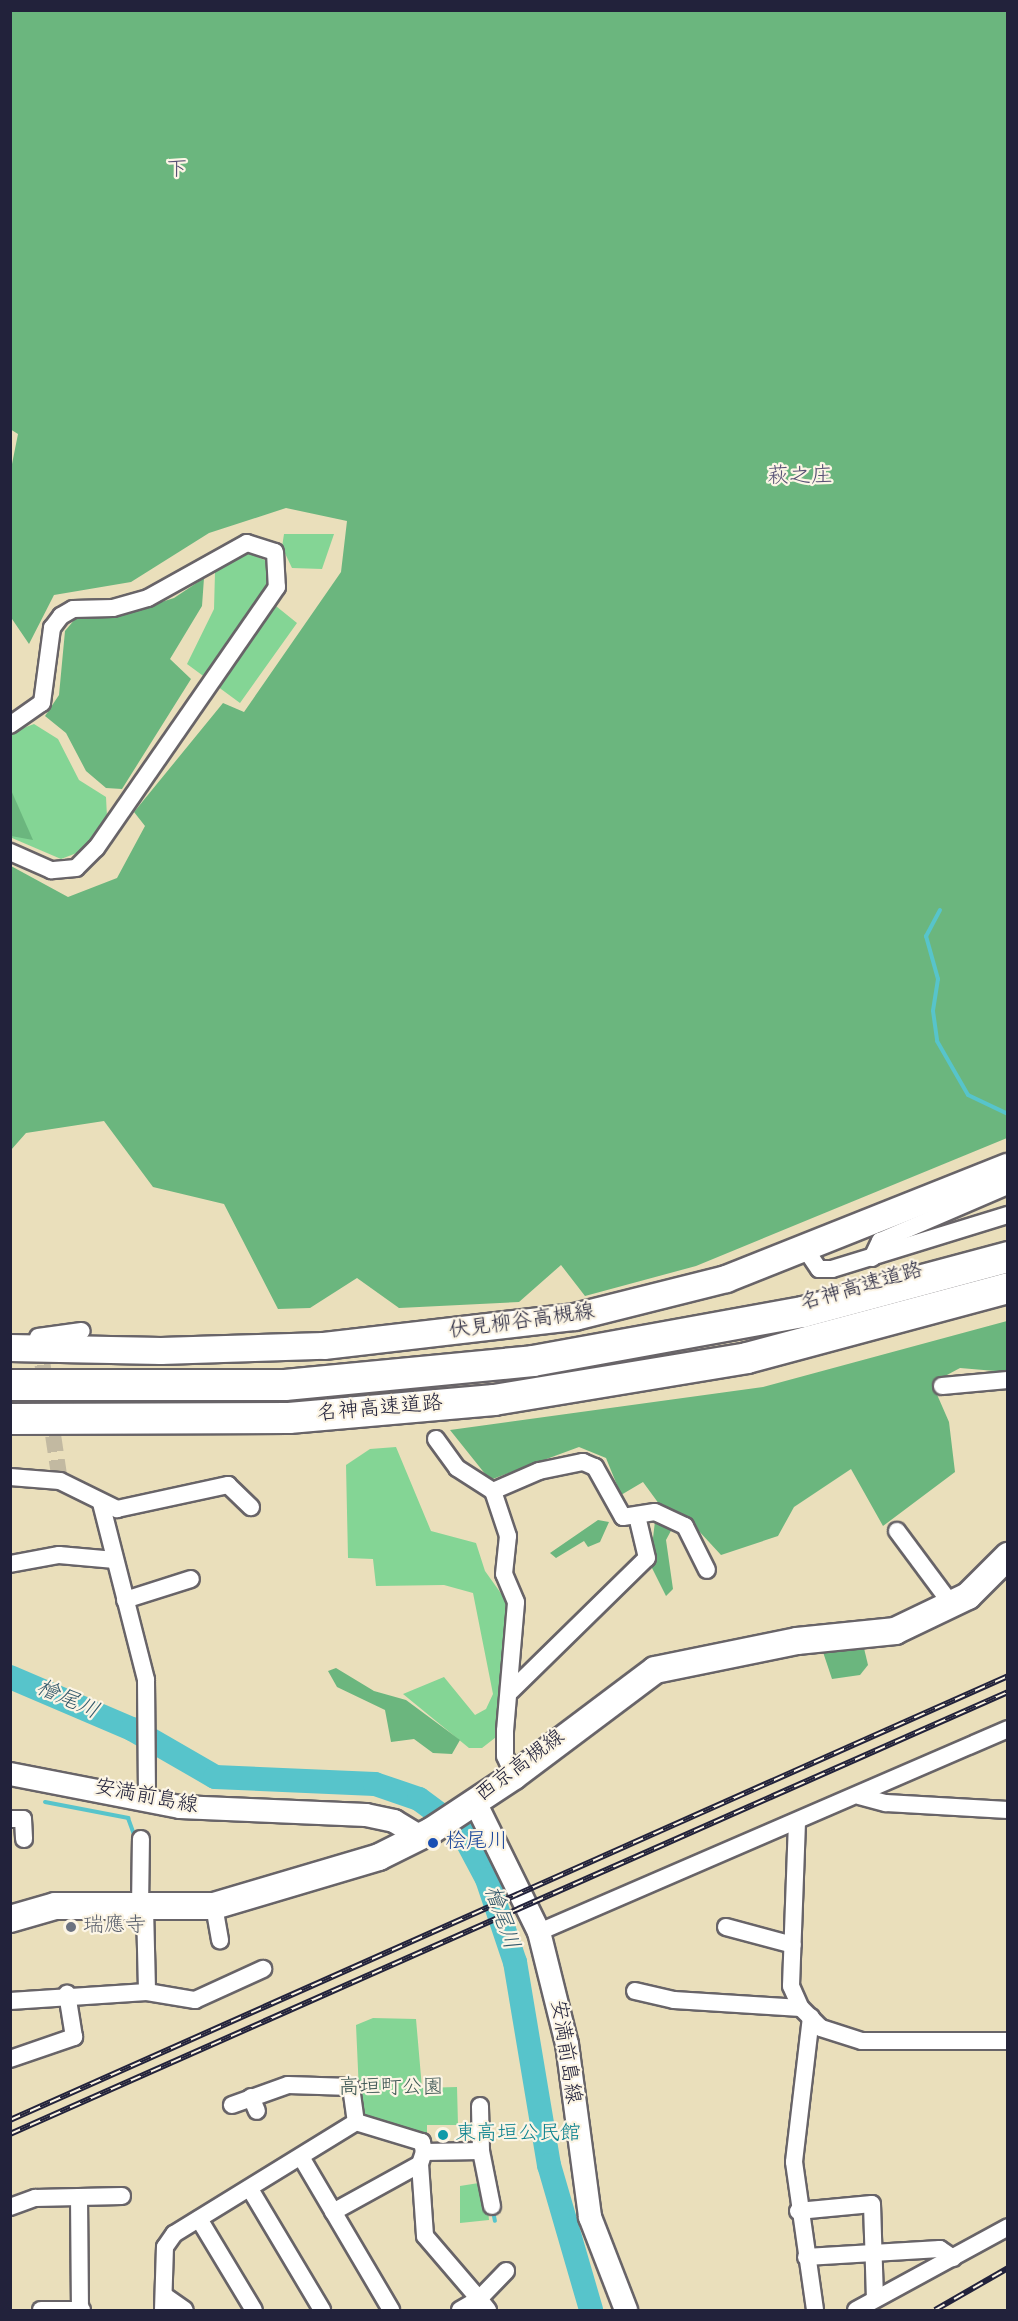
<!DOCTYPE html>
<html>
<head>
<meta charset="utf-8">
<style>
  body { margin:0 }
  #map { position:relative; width:1018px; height:2321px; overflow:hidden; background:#eadfbb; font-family:Dekko,"Klee One",sans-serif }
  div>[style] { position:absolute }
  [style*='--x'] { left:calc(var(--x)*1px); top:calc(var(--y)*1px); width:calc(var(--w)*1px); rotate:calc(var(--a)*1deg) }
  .green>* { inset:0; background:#84d595 }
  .forest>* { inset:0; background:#6bb67e }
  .stream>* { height:4px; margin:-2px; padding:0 2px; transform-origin:2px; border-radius:2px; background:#57c4cb }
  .river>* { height:24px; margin:-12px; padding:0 12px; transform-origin:12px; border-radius:12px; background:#57c4cb }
  .street-tunnel>* { height:16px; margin-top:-8px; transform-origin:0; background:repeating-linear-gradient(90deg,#c2b9a1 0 16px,transparent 0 24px) }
  .roads { filter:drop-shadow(2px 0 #686468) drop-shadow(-2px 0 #686468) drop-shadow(0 2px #686468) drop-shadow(0 -2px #686468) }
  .street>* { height:16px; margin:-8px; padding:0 8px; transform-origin:8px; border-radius:8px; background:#fff }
  .secondary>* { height:22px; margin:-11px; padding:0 11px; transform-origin:11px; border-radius:11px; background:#fff }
  .primary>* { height:26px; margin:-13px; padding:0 13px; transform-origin:13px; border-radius:13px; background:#fff }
  .highway>* { height:30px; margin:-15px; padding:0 15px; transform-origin:15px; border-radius:15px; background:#fff }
  .rail>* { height:6px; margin-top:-3px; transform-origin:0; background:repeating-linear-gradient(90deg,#fcf5e5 0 11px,#22223b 0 22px); box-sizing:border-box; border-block:2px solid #22223b }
  .dots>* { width:16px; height:16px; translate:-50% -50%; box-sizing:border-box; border:3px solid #fcf5e5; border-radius:50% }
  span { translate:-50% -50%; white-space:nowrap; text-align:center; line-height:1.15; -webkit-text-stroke:4.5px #fcf5e5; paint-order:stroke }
  .street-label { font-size:21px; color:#22223b }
  .transit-label { font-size:21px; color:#164399 }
  .left { translate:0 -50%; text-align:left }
  .worship-label { font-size:21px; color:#5b616d }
  .park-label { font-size:21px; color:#3f5856 }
  .culture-label { font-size:21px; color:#0d838f }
  .neighbourhood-label { font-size:22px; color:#565074 }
  .water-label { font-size:22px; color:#355b6d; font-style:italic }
  .frame { position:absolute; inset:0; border:12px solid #22223b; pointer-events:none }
</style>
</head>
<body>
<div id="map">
  <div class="green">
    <i style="clip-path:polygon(284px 534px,334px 534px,322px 569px,292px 568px,282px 547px)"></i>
    <i style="clip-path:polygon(248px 553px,269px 562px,272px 578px,261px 594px,297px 623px,240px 703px,187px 664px,214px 609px,215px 572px)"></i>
    <i style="clip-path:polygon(34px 724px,58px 739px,79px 780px,106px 797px,107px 817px,82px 851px,61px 859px,12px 838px,10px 733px)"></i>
    <i style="clip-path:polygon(396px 1447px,431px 1531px,476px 1543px,485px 1571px,510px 1606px,500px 1734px,482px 1748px,469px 1748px,403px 1694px,444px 1677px,475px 1715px,486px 1709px,493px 1694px,473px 1593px,444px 1585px,376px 1586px,373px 1559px,348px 1558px,346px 1465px,370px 1449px)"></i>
    <i style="clip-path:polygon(373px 2018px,416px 2019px,422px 2088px,457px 2087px,458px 2125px,427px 2125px,427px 2135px,360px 2114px,356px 2025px)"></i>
    <i style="clip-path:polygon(485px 2182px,489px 2220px,460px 2223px,460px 2186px)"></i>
  </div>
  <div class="forest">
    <i style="clip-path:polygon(11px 10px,1007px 11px,1007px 1138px,696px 1266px,585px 1296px,561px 1265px,519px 1302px,399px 1308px,357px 1278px,310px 1308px,278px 1309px,224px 1204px,153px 1187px,104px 1121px,26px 1133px,11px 1150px,11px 866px,68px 897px,117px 878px,145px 826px,134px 812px,223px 703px,244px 712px,341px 572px,347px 521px,286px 508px,209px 533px,131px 582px,54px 595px,29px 644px,10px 616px,10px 474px,18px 434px,10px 429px)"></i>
    <i style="clip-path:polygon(204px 578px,202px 606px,170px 659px,191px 679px,122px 789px,106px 788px,86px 771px,66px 733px,45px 716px,59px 695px,65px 631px,75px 619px,114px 617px,174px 598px)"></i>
    <i style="clip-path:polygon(11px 790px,33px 840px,11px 836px)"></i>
    <i style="clip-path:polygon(1007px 1321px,1007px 1372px,960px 1368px,932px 1383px,949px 1422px,955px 1472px,883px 1526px,851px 1469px,794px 1507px,778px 1536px,721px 1555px,686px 1517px,662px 1508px,643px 1482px,621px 1495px,606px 1458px,579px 1447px,490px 1480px,450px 1430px,763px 1387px)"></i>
    <i style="clip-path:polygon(598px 1520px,609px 1522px,600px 1542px,588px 1547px,584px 1541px,556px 1558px,550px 1553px)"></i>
    <i style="clip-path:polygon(655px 1521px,673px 1527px,666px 1540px,673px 1589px,666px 1596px,650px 1564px)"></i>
    <i style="clip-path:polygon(863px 1644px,868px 1665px,860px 1675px,832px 1679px,821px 1646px)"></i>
    <i style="clip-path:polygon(336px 1668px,374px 1691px,406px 1700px,460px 1740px,452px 1754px,433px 1753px,414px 1739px,391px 1742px,385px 1710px,337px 1687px,328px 1671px)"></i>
  </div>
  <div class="stream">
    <i style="--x:940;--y:910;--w:30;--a:118"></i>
    <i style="--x:926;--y:936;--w:45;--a:74.4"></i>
    <i style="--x:938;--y:979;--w:32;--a:99"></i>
    <i style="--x:933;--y:1011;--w:30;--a:82"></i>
    <i style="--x:937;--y:1041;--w:62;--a:60.1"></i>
    <i style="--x:968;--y:1095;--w:44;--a:25.4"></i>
    <i style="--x:45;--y:1802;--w:85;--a:10.9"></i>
    <i style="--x:128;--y:1818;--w:20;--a:70"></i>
    <i style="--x:493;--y:2211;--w:10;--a:79"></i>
  </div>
  <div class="river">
    <i style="--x:10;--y:1677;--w:133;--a:23.1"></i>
    <i style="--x:132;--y:1729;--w:96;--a:30"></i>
    <i style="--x:215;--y:1777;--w:160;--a:2.5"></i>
    <i style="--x:375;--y:1784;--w:46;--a:18.8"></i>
    <i style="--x:419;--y:1799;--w:52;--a:36.4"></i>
    <i style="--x:461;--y:1830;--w:55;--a:62"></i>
    <i style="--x:487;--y:1879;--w:88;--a:71.4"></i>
    <i style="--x:515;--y:1962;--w:206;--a:80.5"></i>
    <i style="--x:549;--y:2165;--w:151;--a:73.8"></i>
  </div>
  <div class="street-tunnel">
    <i style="--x:39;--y:1341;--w:142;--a:81.5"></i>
  </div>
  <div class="roads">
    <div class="street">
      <i style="--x:10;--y:725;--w:39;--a:-35"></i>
      <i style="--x:42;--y:703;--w:76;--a:-82.4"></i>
      <i style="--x:52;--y:628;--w:15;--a:-53"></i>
      <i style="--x:61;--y:616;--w:14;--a:-30"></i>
      <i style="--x:73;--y:609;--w:40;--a:-1.4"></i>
      <i style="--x:113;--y:608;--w:36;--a:-16"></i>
      <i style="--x:148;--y:598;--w:113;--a:-29.1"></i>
      <i style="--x:247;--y:543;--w:29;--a:18"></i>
      <i style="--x:275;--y:552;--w:35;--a:87"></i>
      <i style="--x:277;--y:587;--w:318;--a:124.7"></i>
      <i style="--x:96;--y:848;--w:28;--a:135"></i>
      <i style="--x:76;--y:868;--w:25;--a:175"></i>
      <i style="--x:51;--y:870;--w:45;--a:-156.3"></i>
      <i style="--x:806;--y:1250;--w:23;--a:56"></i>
      <i style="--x:819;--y:1269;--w:13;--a:0"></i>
      <i style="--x:832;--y:1269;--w:184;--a:-17.1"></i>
      <i style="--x:872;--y:1258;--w:19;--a:-65"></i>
      <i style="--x:880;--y:1241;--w:139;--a:-23.3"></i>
      <i style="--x:38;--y:1337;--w:44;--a:-7.8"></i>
      <i style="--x:942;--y:1386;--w:66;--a:-5.2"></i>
      <i style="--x:436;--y:1439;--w:36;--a:54"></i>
      <i style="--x:457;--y:1468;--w:43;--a:32.6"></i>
      <i style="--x:10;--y:1477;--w:50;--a:4.6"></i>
      <i style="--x:60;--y:1481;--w:64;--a:26.2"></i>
      <i style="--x:117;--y:1509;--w:114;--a:-12.2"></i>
      <i style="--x:228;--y:1485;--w:32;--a:44"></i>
      <i style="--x:101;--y:1503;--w:183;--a:75.7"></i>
      <i style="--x:146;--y:1680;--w:119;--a:89.5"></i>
      <i style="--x:897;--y:1531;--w:92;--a:53.4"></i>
      <i style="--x:10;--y:1564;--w:50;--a:-10.4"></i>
      <i style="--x:59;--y:1555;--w:56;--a:5.1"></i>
      <i style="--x:125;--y:1600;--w:69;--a:-17.7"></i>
      <i style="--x:511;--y:1691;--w:190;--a:-44.4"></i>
      <i style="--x:647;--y:1558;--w:43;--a:-103.4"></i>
      <i style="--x:514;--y:1776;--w:22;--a:-114"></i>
      <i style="--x:505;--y:1756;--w:25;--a:-90"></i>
      <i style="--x:505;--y:1731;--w:129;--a:-85.1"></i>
      <i style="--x:516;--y:1602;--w:30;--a:-113"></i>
      <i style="--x:504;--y:1574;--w:38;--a:-84"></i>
      <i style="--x:508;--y:1536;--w:47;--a:-108.4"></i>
      <i style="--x:493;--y:1491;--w:50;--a:-23.5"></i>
      <i style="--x:539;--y:1471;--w:45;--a:-11.6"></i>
      <i style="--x:583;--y:1462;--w:13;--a:23"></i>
      <i style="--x:595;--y:1467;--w:57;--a:60.8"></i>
      <i style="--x:623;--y:1517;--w:32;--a:-9"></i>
      <i style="--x:655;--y:1512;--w:33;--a:25"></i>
      <i style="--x:685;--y:1526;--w:49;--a:63.4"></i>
      <i style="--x:859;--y:1796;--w:28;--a:15"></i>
      <i style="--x:886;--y:1803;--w:122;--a:3.3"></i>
      <i style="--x:10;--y:1819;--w:13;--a:0"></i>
      <i style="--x:23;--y:1819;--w:20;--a:87"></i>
      <i style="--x:797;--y:1822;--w:164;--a:92.1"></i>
      <i style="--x:791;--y:1986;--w:24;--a:66"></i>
      <i style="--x:801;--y:2008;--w:28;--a:45"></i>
      <i style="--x:821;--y:2028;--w:43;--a:17.6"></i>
      <i style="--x:862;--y:2041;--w:146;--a:0"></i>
      <i style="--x:214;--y:1906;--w:35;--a:80"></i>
      <i style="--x:140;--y:1908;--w:69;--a:-89.2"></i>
      <i style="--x:145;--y:1908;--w:84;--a:88.6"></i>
      <i style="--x:726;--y:1927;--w:69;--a:15"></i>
      <i style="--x:539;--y:1932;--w:511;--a:-23.4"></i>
      <i style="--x:635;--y:1991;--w:40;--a:13"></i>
      <i style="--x:674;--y:2000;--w:127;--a:3.6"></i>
      <i style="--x:10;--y:2001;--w:137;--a:-3.8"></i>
      <i style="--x:147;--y:1992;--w:49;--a:9.5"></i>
      <i style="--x:195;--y:2000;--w:75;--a:-24.5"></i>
      <i style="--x:811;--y:2017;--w:146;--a:96.7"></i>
      <i style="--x:794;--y:2162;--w:149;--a:81.9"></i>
      <i style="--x:10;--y:2059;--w:68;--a:-19"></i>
      <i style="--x:74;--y:2037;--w:44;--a:-99.2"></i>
      <i style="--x:251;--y:2097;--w:15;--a:67"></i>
      <i style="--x:232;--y:2105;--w:59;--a:-19.7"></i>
      <i style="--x:288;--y:2085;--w:63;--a:1.8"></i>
      <i style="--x:351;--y:2087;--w:35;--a:82"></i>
      <i style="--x:481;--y:2151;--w:56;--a:78.7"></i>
      <i style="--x:301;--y:2157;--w:178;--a:59.5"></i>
      <i style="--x:420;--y:2164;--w:72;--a:86"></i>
      <i style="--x:425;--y:2236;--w:83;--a:49.4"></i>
      <i style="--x:479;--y:2299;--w:22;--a:150"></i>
      <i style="--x:250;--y:2189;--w:141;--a:59.2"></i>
      <i style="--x:79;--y:2197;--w:113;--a:89.5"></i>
      <i style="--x:10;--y:2207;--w:27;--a:-20"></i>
      <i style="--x:35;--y:2198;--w:87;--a:-1.3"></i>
      <i style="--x:798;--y:2211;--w:74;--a:-5.4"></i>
      <i style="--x:872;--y:2204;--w:95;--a:88.2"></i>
      <i style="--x:333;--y:2212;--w:99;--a:-28.9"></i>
      <i style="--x:420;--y:2164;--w:13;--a:-72"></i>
      <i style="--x:424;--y:2152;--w:57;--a:-1"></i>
      <i style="--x:481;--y:2151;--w:45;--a:-91.3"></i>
      <i style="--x:199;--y:2219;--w:106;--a:58.9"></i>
      <i style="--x:806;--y:2257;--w:134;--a:-3.4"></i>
      <i style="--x:940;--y:2249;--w:16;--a:35"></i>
      <i style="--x:165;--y:2296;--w:24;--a:35"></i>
      <i style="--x:41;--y:2310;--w:41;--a:0"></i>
      <i style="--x:163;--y:2310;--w:63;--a:-88.2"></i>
      <i style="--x:165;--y:2247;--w:16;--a:-55"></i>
      <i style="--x:174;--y:2234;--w:214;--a:-31.6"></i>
      <i style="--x:356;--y:2122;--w:69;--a:16.9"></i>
      <i style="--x:422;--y:2142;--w:10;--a:79"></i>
      <i style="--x:488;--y:2310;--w:14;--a:-129"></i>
      <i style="--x:479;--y:2299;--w:39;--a:-46"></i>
      <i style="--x:856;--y:2310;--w:173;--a:-28.6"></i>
    </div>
    <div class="secondary">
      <i style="--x:10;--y:1774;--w:173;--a:11"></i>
      <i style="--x:180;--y:1807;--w:186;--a:2.5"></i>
      <i style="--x:366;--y:1815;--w:29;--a:12"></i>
      <i style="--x:394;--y:1821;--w:31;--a:31"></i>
      <i style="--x:475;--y:1802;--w:145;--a:63.8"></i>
      <i style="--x:539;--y:1932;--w:115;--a:76"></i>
      <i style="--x:567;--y:2044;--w:175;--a:82.4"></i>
      <i style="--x:590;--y:2217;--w:100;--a:68.8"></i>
    </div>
    <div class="primary">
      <i style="--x:10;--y:1348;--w:151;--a:1.1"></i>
      <i style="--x:161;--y:1351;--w:163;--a:-1.8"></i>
      <i style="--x:324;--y:1346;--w:253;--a:-6.6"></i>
      <i style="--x:575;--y:1317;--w:156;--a:-14.1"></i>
      <i style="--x:726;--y:1279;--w:303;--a:-21.7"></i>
      <i style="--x:10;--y:1919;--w:47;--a:-16.1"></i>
      <i style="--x:55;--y:1906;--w:159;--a:0"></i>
      <i style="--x:214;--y:1906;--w:172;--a:-16.5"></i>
      <i style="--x:379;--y:1857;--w:58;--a:-26.6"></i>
      <i style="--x:431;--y:1831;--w:100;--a:-33.5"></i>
      <i style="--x:514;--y:1776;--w:176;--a:-36.9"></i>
      <i style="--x:655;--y:1670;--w:145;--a:-11.5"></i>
      <i style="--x:797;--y:1641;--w:99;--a:-5.8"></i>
      <i style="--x:895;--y:1631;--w:81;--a:-25.6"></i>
      <i style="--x:968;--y:1596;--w:57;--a:-45"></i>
    </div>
    <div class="highway">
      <i style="--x:10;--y:1385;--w:275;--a:0"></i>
      <i style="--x:285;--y:1385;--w:249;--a:-5.5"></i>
      <i style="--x:533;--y:1361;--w:274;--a:-10.3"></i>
      <i style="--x:803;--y:1312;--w:212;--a:-15"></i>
      <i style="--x:10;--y:1419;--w:279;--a:-0.2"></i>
      <i style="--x:289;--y:1418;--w:206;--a:-5"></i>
      <i style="--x:494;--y:1400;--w:256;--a:-9.4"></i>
      <i style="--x:747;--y:1358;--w:270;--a:-15"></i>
    </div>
  </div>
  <div class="rail">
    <i style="--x:10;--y:2120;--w:1092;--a:-23.98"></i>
    <i style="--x:10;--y:2134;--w:1091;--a:-23.89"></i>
    <i style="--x:935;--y:2310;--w:84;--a:-29.9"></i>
  </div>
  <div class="dots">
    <i style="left:433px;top:1843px;background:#1a4fb4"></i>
    <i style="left:71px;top:1927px;background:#6b7280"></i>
    <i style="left:443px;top:2135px;background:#0f9aa8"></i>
  </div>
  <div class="street-label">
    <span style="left:862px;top:1288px;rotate:-16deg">名神高速道路</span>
    <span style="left:522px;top:1323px;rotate:-8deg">伏見柳谷高槻線</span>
    <span style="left:380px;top:1410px;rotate:-5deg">名神高速道路</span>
    <span style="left:521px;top:1767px;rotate:-37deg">西京高槻線</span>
    <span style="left:146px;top:1798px;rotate:11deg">安満前島線</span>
    <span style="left:564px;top:2052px;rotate:81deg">安満前島線</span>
  </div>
  <div class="transit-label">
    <span class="left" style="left:445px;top:1843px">桧尾川</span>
  </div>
  <div class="worship-label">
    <span class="left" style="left:83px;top:1927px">瑞應寺</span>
  </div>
  <div class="park-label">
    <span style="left:391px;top:2089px">高垣町公園</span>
  </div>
  <div class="culture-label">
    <span class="left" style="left:455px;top:2135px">東高垣公民館</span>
  </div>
  <div class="neighbourhood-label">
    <span style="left:177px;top:172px">下</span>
    <span style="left:800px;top:478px">萩之庄</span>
  </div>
  <div class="water-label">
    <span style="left:67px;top:1701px;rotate:24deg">檜尾川</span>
    <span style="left:500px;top:1918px;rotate:71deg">檜尾川</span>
  </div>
  <div class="frame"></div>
</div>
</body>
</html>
